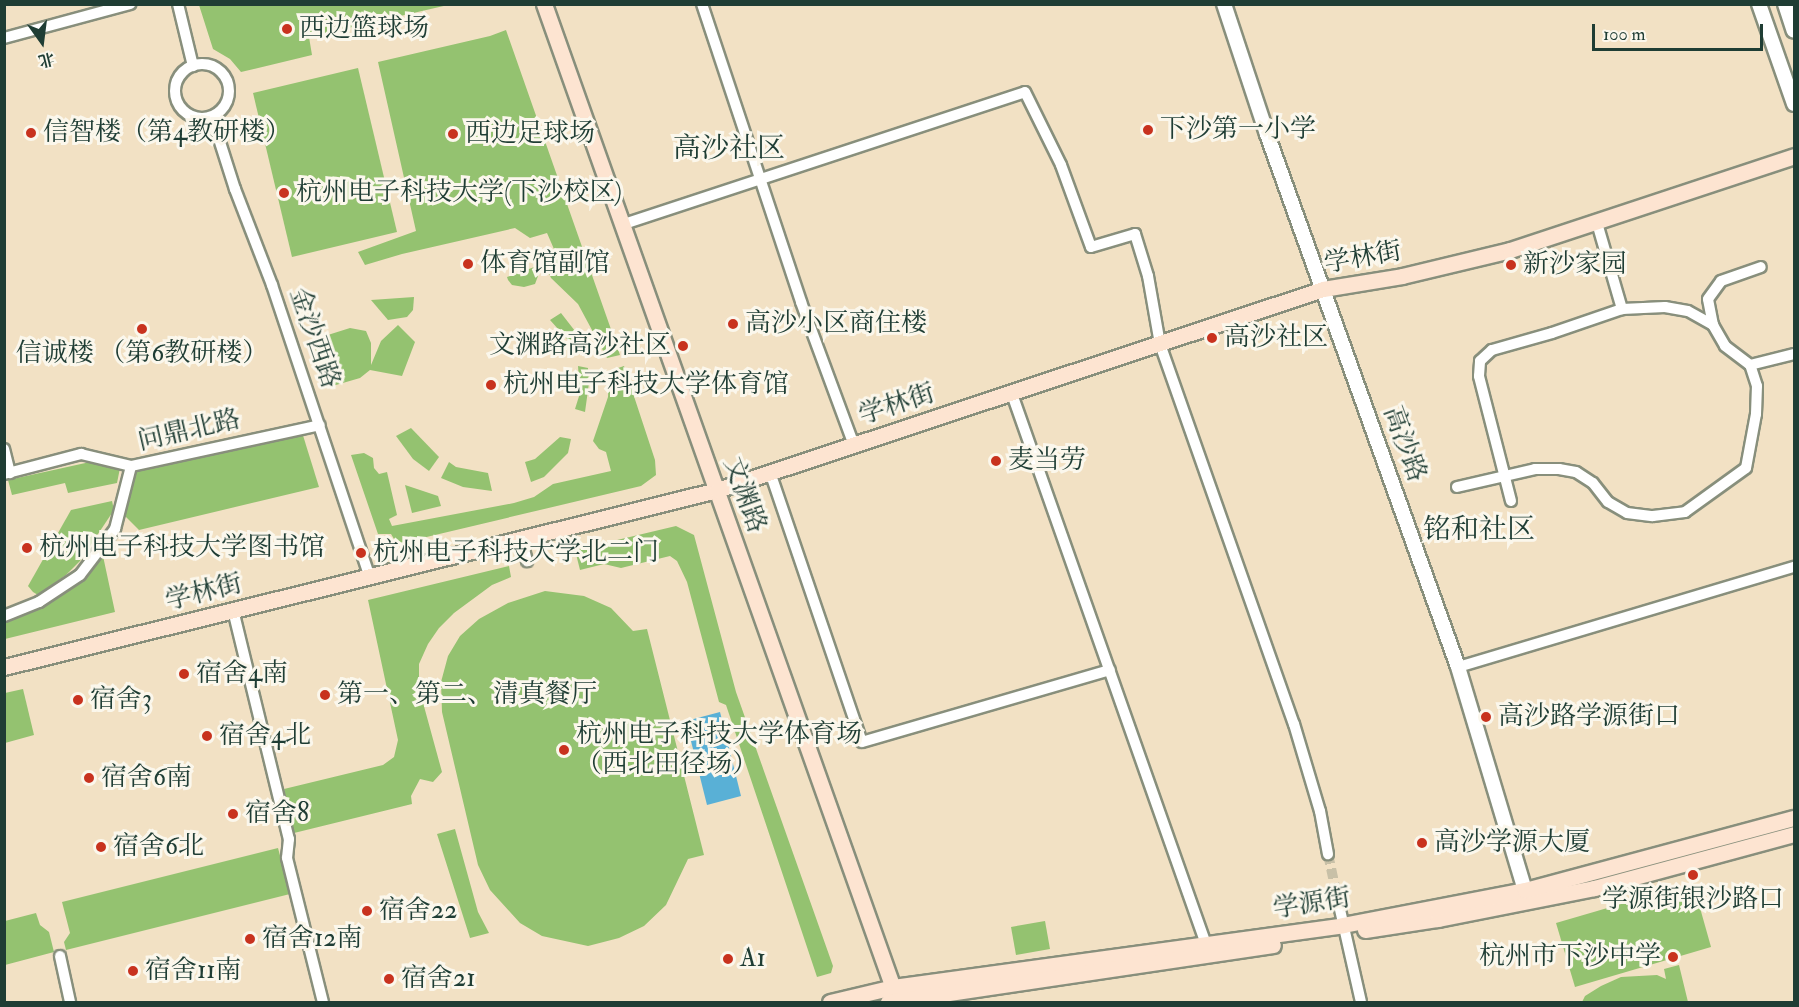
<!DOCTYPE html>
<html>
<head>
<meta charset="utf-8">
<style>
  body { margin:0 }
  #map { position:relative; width:1799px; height:1007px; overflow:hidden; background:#f2e1c4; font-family:"IM FELL Double Pica","Noto Serif SC",serif }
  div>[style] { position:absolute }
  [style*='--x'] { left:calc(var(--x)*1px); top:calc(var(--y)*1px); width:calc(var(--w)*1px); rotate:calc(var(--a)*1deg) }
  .green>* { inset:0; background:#94c270 }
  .water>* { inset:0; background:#59b0d6 }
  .minor-tunnel>* { height:10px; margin-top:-5px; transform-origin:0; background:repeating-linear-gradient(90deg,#c8c0a7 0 10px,transparent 0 15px) }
  .roads { filter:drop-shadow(2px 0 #888f7c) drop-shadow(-2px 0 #888f7c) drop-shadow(0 2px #888f7c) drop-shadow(0 -2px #888f7c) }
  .minor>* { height:10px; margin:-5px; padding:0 5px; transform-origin:5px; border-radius:5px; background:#fff }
  .minor>.ring { margin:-5px; padding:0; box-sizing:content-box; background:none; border:10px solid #fff; border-radius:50% }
  .tertiary>* { height:14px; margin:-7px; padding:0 7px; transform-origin:7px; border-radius:7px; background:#fff }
  .secondary>* { height:15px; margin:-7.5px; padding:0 7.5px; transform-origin:7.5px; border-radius:7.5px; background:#fde4d1 }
  .dots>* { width:16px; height:16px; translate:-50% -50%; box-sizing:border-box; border:3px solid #fbf7ec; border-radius:50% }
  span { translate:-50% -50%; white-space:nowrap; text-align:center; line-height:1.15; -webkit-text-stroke:6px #fbf7ec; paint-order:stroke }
  .poi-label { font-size:26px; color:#1f3d34 }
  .left { translate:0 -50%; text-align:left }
  .right { translate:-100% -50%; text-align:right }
  .street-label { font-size:26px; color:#1f3d34 }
  .quarter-label { font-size:28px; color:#1f3d34 }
  .frame { position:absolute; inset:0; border:6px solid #1f3d34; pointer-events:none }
  .north { position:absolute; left:12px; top:12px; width:60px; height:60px; -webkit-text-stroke:4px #fbf7ec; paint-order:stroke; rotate:166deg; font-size:16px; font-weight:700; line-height:24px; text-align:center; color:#1f3d34 }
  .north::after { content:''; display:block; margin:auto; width:21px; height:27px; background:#1f3d34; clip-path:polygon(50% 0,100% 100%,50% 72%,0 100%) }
  .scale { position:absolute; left:1592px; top:24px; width:171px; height:27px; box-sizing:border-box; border:3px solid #1f3d34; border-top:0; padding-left:8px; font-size:18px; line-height:21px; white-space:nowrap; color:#1f3d34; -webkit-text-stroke:4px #fbf7ec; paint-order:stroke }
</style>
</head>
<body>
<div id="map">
  <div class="green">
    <i style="clip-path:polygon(199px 5px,199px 4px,448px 5px,309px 37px,312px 55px,241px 72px,230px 59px,213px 49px)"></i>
    <i style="clip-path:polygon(506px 30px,620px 355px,607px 358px,578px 304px,551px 278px,544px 262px,557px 256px,547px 233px,530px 238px,515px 228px,402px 254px,365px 265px,358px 252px,416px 231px,378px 62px,490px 36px)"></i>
    <i style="clip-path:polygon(358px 68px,397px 232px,292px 257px,253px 93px)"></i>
    <i style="clip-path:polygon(537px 266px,538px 276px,535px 284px,524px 287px,512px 285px,508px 280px,507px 277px)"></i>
    <i style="clip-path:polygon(414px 297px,413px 310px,407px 317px,388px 320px,371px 300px)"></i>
    <i style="clip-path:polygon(561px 313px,575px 331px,583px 348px,581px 353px,573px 354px,568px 340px,550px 320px)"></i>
    <i style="clip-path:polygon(398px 325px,415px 342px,402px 376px,370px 370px,360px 378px,329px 387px,312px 340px,350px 328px,366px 331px,371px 343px,371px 365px,381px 341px)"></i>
    <i style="clip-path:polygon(578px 366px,588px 368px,589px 383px,585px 412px,575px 409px,580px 393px)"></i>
    <i style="clip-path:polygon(624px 366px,655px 460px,656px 475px,641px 486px,397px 544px,391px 534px,378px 534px,351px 455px,364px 453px,373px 458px,374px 468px,379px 474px,387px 472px,397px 515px,389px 519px,392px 526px,514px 503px,534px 497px,553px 484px,611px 471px,606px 452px,599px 449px,593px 441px,608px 397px,609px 371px)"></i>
    <i style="clip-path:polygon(411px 428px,439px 457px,429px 471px,413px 459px,396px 436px)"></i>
    <i style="clip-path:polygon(301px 429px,319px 487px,139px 530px,121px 512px,131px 466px)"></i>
    <i style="clip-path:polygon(560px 437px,571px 439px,568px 453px,544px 477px,531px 482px,525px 462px,535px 459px)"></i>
    <i style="clip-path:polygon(90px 462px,120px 468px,117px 483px,68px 493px,65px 483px,12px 495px,8px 480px)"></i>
    <i style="clip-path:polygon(449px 462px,456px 467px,488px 473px,492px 491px,463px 487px,441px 478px)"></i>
    <i style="clip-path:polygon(405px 485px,438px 496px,441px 506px,412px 513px)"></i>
    <i style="clip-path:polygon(112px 501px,114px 510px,80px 561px,66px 575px,38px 595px,33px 592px,28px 586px,71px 510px)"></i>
    <i style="clip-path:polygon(676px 526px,694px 535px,736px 692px,833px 966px,831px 973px,817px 977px,726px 705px,719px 702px,687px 582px,677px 561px,670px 556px,621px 568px,604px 564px,580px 570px,575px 550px)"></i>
    <i style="clip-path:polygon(103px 556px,115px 612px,5px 639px,5px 621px,36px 610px,66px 592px,82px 580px)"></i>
    <i style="clip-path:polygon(509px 566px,511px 577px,492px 585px,454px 613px,439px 628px,428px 644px,419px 664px,419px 688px,442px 772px,433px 782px,420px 779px,411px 796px,412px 804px,294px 833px,284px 789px,383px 765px,394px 757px,398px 740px,368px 600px)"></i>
    <i style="clip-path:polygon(545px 591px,584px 596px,611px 608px,633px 631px,647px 629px,704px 855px,688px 859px,666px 905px,644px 926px,619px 938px,588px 946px,542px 936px,520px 923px,490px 890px,478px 865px,442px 712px,441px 682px,448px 656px,460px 636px,479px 619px,508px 603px)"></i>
    <i style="clip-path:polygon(23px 689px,34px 735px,5px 743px,5px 693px)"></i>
    <i style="clip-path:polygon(455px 829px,478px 912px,489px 933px,470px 938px,437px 834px)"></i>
    <i style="clip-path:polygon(278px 848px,290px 894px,66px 950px,64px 942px,70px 933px,62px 902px)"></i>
    <i style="clip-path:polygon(1693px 883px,1711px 947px,1575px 987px,1556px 923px)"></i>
    <i style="clip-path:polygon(36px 913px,40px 925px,49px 932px,54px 952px,5px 965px,5px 921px)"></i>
    <i style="clip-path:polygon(1045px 921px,1050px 949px,1016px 955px,1011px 927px)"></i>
    <i style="clip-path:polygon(1679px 965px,1688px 1002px,1582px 1002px,1585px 996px,1601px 986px,1621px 977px,1657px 975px,1666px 979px,1664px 969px)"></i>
  </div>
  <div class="water">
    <i style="clip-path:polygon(720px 712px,741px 796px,707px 805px,686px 721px)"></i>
  </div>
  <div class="minor-tunnel">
    <i style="--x:1328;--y:854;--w:39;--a:78"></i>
  </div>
  <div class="roads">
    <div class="minor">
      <i style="--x:178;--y:4;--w:64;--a:76.4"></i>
      <i style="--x:702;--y:4;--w:314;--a:71.6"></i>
      <i style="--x:801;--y:302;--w:153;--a:69.7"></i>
      <i style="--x:4;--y:38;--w:131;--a:-15.1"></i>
      <i class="ring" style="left:175px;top:64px;width:44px;height:44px"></i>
      <i style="--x:212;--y:117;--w:76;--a:72.3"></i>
      <i style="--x:235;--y:189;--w:103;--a:68.9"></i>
      <i style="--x:272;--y:285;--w:306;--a:71.5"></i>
      <i style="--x:1597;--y:223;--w:90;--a:73.8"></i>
      <i style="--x:621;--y:225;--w:425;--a:-18.2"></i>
      <i style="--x:1025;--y:92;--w:81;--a:63.7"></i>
      <i style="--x:1061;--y:165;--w:87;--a:69.9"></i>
      <i style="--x:1091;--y:247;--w:46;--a:-16.5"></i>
      <i style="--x:1135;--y:234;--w:44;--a:72.8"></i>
      <i style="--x:1148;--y:276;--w:69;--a:80"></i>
      <i style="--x:1160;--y:344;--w:403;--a:70.6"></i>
      <i style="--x:1294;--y:724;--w:91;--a:73.4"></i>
      <i style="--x:1320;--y:811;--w:44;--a:79.5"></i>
      <i style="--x:1713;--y:325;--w:26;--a:-101"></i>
      <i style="--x:1708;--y:299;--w:22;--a:-54"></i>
      <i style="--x:1721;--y:281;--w:42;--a:-19.3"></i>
      <i style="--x:1012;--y:394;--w:590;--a:70.58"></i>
      <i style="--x:4;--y:449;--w:25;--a:76"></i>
      <i style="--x:770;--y:472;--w:285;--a:71.2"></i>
      <i style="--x:862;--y:742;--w:258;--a:-16.2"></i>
      <i style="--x:4;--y:474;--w:80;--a:-14.6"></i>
      <i style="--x:81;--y:454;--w:51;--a:13.5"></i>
      <i style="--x:1457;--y:487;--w:80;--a:-13"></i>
      <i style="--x:1535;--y:469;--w:24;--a:0"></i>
      <i style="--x:1559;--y:469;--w:17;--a:10"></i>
      <i style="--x:1576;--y:472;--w:20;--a:33"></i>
      <i style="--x:1593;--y:483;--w:24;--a:52"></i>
      <i style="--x:1608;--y:502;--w:22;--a:30"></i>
      <i style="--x:1627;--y:513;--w:26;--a:7"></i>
      <i style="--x:1653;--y:516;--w:32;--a:-7"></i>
      <i style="--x:1685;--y:512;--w:75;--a:-35.8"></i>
      <i style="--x:1746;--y:468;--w:55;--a:-79.5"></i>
      <i style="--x:1756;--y:414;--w:28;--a:-88"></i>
      <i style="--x:1757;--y:386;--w:22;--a:-108"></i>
      <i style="--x:1511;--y:501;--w:129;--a:-104.4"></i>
      <i style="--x:1479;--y:376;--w:15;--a:-86"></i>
      <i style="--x:1480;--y:361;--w:16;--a:-43"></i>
      <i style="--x:1492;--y:350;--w:62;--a:-15.8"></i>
      <i style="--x:1552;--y:333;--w:74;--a:-18.9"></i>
      <i style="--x:1622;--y:309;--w:43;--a:-2.7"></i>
      <i style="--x:1665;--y:307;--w:23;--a:10"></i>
      <i style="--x:1688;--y:311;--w:29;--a:29"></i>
      <i style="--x:1713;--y:325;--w:24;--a:60"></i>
      <i style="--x:1725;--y:346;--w:31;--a:37"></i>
      <i style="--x:1750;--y:365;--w:45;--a:-14"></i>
      <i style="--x:521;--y:537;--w:25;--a:76"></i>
      <i style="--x:233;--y:610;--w:236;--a:76.3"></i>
      <i style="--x:289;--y:839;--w:19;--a:96"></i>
      <i style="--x:287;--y:858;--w:148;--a:76"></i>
      <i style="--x:4;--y:616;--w:38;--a:-22"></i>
      <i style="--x:39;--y:602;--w:49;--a:-33.4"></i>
      <i style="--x:80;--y:575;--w:58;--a:-52.7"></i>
      <i style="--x:115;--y:529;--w:65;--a:-75.7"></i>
      <i style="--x:131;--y:466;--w:193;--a:-12.2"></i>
      <i style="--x:1458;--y:667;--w:351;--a:-16.6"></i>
      <i style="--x:1336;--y:892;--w:113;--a:77.2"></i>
      <i style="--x:60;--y:956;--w:47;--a:77.7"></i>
    </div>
    <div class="tertiary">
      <i style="--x:1224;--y:4;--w:137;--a:71.7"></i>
      <i style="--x:1267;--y:134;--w:566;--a:70.28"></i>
      <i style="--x:1458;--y:667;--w:243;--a:73.3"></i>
      <i style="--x:1759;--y:4;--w:106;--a:70.7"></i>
      <i style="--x:1785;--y:4;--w:28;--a:72"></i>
    </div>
    <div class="secondary">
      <i style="--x:544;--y:4;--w:1059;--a:70.47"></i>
      <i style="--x:4;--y:667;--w:735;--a:-13.94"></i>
      <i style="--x:717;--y:490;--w:638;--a:-18.35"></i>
      <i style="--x:1323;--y:289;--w:80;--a:-9.3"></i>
      <i style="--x:1402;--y:276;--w:111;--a:-13.5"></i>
      <i style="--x:1510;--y:250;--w:299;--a:-18.3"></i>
      <i style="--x:1365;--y:930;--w:74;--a:-8.6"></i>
      <i style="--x:1438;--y:919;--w:159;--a:-11.2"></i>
      <i style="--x:1594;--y:888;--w:207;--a:-15.1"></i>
      <i style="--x:830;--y:1002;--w:65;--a:-13.4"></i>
      <i style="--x:893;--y:987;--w:454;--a:-7.8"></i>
      <i style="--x:1343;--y:925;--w:185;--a:-10.9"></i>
      <i style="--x:1525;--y:890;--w:278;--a:-15"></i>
      <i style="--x:888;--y:1002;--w:389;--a:-8.4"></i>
    </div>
  </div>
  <div class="dots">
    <i style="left:287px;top:29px;background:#c8321e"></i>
    <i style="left:1148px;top:130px;background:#c8321e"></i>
    <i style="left:31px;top:133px;background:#c8321e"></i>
    <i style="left:453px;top:134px;background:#c8321e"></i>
    <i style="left:284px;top:193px;background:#c8321e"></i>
    <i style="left:468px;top:264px;background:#c8321e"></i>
    <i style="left:1511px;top:265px;background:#c8321e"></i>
    <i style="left:733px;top:324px;background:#c8321e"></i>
    <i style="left:142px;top:329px;background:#c8321e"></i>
    <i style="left:1212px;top:338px;background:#c8321e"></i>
    <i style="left:683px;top:346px;background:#c8321e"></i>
    <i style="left:491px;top:385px;background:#c8321e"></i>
    <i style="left:996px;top:461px;background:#c8321e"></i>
    <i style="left:27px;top:548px;background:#c8321e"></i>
    <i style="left:361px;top:553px;background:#c8321e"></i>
    <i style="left:184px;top:674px;background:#c8321e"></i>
    <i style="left:325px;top:695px;background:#c8321e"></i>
    <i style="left:78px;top:700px;background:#c8321e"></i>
    <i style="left:1486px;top:717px;background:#c8321e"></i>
    <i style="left:207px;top:736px;background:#c8321e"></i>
    <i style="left:564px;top:750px;background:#c8321e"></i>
    <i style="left:89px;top:778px;background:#c8321e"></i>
    <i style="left:233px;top:814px;background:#c8321e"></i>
    <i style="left:1422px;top:843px;background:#c8321e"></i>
    <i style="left:101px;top:847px;background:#c8321e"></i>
    <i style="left:1693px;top:875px;background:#c8321e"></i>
    <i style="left:367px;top:911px;background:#c8321e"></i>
    <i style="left:250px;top:939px;background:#c8321e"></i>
    <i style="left:1673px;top:957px;background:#c8321e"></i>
    <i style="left:728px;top:959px;background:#c8321e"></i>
    <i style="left:133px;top:971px;background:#c8321e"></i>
    <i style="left:389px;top:979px;background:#c8321e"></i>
  </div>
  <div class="poi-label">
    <span class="left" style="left:299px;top:29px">西边篮球场</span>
    <span class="left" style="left:1160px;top:130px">下沙第一小学</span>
    <span class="left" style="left:43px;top:133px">信智楼（第4教研楼）</span>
    <span class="left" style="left:465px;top:134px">西边足球场</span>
    <span class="left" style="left:296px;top:193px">杭州电子科技大学(下沙校区)</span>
    <span class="left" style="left:480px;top:264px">体育馆副馆</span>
    <span class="left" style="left:1523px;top:265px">新沙家园</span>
    <span class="left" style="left:745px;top:324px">高沙小区商住楼</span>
    <span class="left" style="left:1224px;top:338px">高沙社区</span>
    <span class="right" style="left:671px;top:346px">文渊路高沙社区</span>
    <span style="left:142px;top:354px">信诚楼 （第6教研楼）</span>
    <span class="left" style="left:503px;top:385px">杭州电子科技大学体育馆</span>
    <span class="left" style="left:1008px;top:461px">麦当劳</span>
    <span class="left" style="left:39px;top:548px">杭州电子科技大学图书馆</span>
    <span class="left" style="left:373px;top:553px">杭州电子科技大学北二门</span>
    <span class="left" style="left:196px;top:674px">宿舍4南</span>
    <span class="left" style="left:337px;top:695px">第一、第二、清真餐厅</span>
    <span class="left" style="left:90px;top:700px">宿舍3</span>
    <span class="left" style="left:1498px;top:717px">高沙路学源街口</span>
    <span class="left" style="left:576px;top:750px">杭州电子科技大学体育场<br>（西北田径场）</span>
    <span class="left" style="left:219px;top:736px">宿舍4北</span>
    <span class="left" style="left:101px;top:778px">宿舍6南</span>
    <span class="left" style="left:245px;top:814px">宿舍8</span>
    <span class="left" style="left:1434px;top:843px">高沙学源大厦</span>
    <span class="left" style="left:113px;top:847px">宿舍6北</span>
    <span style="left:1693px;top:900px">学源街银沙路口</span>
    <span class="left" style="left:379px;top:911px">宿舍22</span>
    <span class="left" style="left:262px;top:939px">宿舍12南</span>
    <span class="right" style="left:1661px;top:957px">杭州市下沙中学</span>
    <span class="left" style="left:740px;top:959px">A1</span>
    <span class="left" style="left:145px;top:971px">宿舍11南</span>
    <span class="left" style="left:401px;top:979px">宿舍21</span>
  </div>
  <div class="street-label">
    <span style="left:1363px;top:258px;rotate:-10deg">学林街</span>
    <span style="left:314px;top:338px;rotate:71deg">金沙西路</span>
    <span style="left:897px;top:405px;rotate:-18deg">学林街</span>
    <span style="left:189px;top:431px;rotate:-13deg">问鼎北路</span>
    <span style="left:1404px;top:444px;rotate:70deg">高沙路</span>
    <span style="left:744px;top:495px;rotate:70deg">文渊路</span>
    <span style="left:204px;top:593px;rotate:-14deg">学林街</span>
    <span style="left:1312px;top:904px;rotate:-9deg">学源街</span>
  </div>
  <div class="quarter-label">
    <span style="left:729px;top:149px">高沙社区</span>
    <span style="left:1479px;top:530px">铭和社区</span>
  </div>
  <div class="frame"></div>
  <div class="north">北</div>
  <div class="scale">100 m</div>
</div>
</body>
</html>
